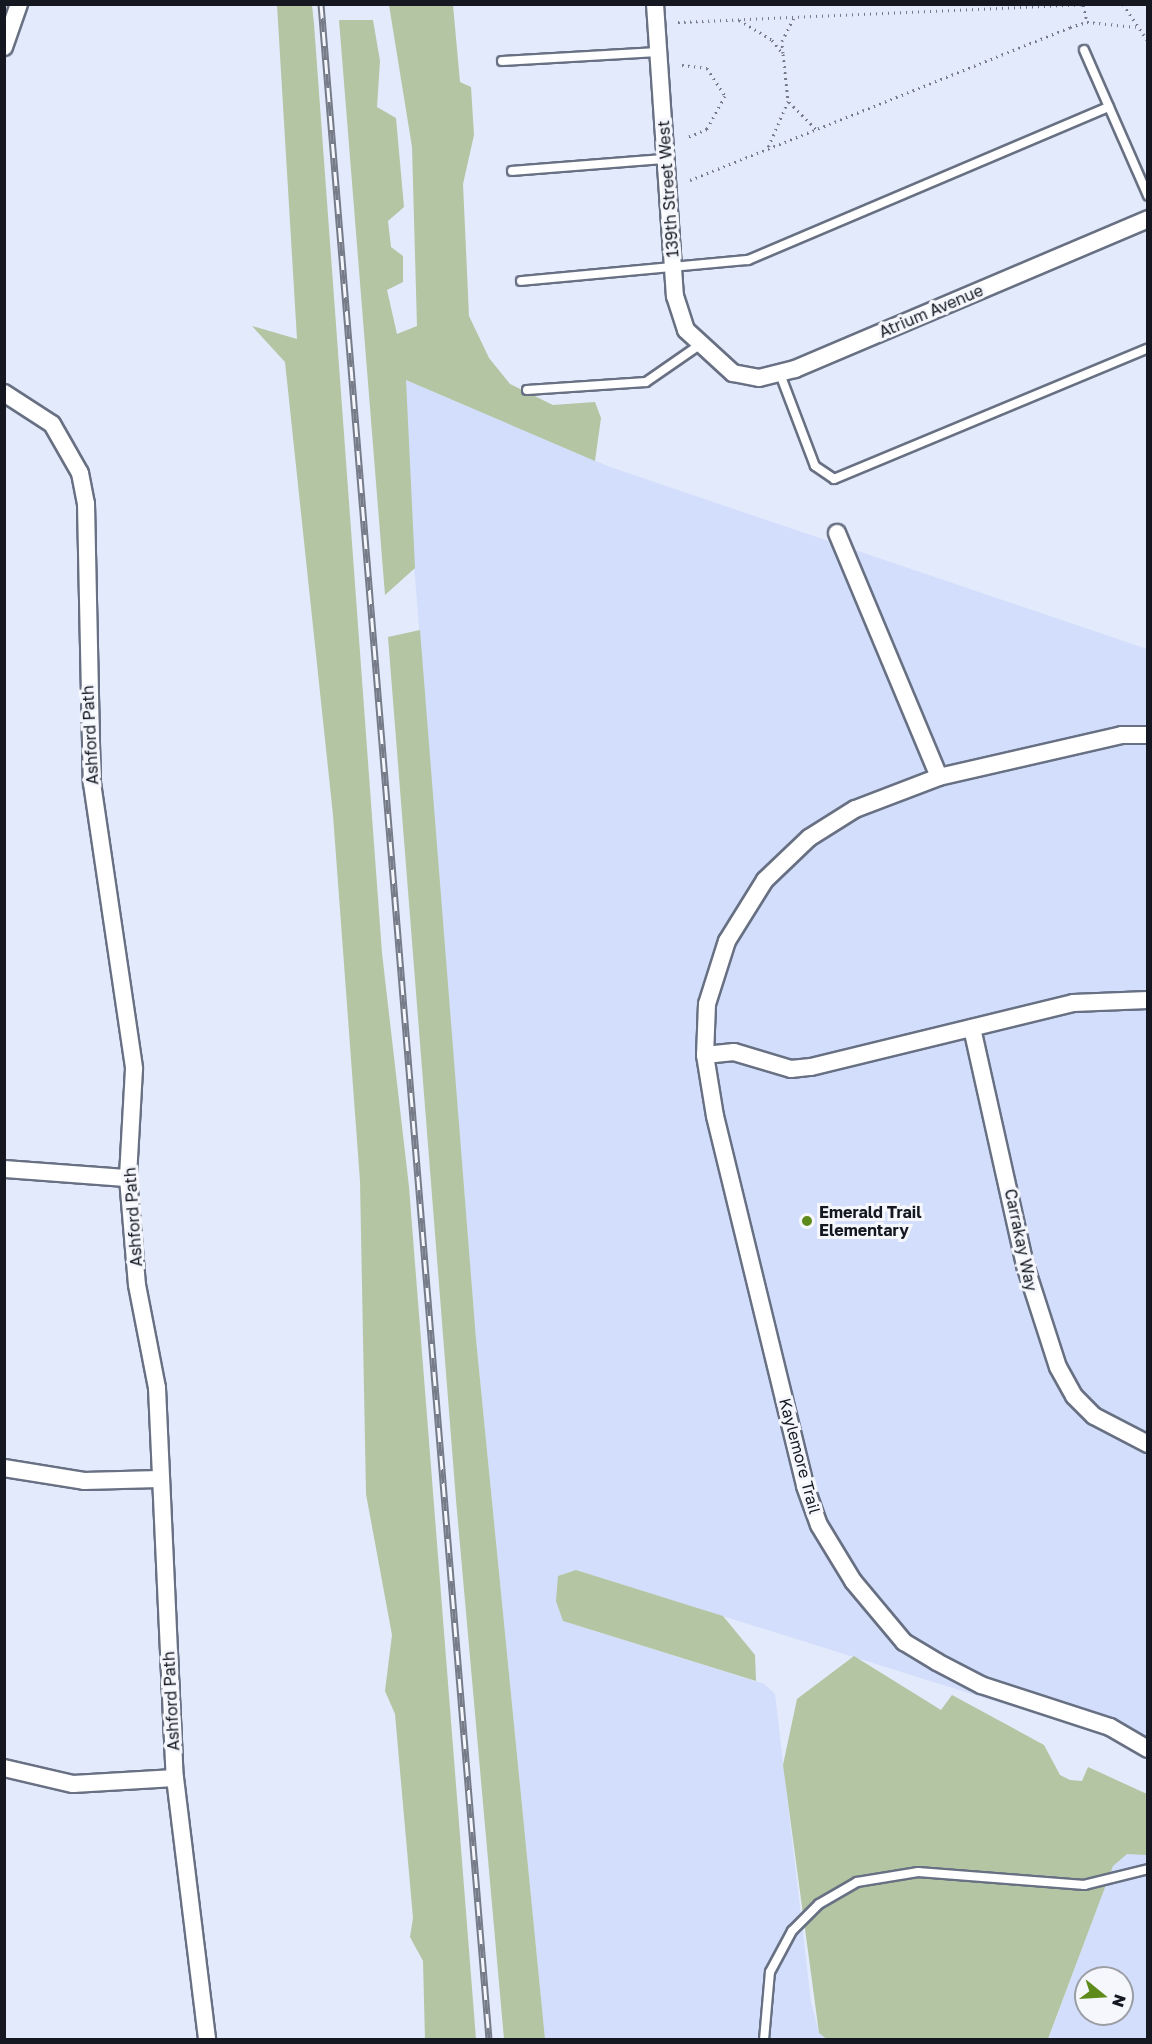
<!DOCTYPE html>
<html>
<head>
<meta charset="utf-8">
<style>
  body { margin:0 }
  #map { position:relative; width:1152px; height:2044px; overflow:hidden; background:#e2eafb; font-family:"Golos Text",sans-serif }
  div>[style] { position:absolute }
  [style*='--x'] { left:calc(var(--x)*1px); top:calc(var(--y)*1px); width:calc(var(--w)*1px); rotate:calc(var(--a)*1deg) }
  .built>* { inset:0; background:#d2defb }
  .green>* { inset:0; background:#b3c5a2 }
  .path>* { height:3px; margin-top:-1.5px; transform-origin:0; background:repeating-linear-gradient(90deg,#767b87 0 1.5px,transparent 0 6px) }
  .roads { filter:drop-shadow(2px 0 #687083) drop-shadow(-2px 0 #687083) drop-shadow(0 2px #687083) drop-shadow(0 -2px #687083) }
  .service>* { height:8px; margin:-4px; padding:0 4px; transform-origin:4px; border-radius:4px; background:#fff }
  .minor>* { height:16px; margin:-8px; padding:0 8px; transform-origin:8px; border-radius:8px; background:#fff }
  .rail>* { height:7px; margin-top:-3.5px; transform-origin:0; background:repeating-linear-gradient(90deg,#f5f7fc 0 14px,#767b88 0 28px); box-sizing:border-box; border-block:2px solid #767b88 }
  .dots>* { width:16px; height:16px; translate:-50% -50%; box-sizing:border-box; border:3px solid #f5f7fc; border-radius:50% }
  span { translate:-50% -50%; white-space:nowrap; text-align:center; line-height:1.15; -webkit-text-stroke:6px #f5f7fc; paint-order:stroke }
  .street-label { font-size:16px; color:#151820 }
  .poi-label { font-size:16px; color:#151820; font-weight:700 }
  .left { translate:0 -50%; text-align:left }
  .frame { position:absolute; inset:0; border:6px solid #151820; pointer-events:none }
  .north { position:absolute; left:1074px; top:1966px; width:60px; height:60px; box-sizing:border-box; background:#f5f7fc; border:2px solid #9b9ea4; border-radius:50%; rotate:108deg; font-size:16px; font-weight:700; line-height:24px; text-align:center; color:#151820 }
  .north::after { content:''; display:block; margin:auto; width:21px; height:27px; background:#5d8a1b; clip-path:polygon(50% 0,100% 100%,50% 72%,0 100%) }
</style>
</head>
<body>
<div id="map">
  <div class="built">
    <i style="clip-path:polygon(406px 380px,610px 467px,1147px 649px,1147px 1749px,576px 1570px,558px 1576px,563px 1621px,764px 1684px,775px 1694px,811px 2002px,819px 2033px,828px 2039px,545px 2039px,476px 1339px,406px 465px)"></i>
    <i style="clip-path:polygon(evenodd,1125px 1833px,1147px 1840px,1147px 2039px,1048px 2040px,1125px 1833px,1086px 1978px,1122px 1978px,1122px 2014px,1086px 2014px,1086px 1978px)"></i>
  </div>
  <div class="green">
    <i style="clip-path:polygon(277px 5px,312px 5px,314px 24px,382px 953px,409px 1187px,476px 2039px,425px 2039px,423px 1961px,410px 1937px,413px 1918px,395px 1714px,385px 1691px,392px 1635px,366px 1494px,360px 1181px,333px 815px,285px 362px,252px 326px,297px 339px)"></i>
    <i style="clip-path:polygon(389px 5px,453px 5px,460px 82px,471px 87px,474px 135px,463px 184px,469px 316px,489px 358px,510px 384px,553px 405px,595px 402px,601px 418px,595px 461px,406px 380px,415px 568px,385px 595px,339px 20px,373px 20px,380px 61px,377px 107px,396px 118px,404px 207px,388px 221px,391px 247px,403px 256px,403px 282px,387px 290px,397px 334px,417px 326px,412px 147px)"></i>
    <i style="clip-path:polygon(420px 630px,476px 1339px,545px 2039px,504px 2039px,456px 1500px,388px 637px)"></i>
    <i style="clip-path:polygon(576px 1570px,723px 1616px,755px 1655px,756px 1681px,563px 1621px,556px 1601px,558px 1576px)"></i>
    <i style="clip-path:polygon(854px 1656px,941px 1710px,952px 1695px,1044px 1745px,1060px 1775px,1070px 1780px,1082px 1781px,1088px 1767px,1147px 1794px,1147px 1855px,1127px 1854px,1113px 1866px,1048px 2039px,828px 2040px,819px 2033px,783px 1765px,797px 1699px)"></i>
  </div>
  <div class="path">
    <i style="--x:1123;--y:4;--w:45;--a:56"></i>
    <i style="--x:1083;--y:5;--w:16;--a:76"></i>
    <i style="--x:739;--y:20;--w:39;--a:31"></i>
    <i style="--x:772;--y:40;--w:18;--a:52"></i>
    <i style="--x:783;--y:54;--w:47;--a:83.9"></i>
    <i style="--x:788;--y:101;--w:53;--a:113.2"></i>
    <i style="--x:678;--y:22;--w:406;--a:-2.5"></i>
    <i style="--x:783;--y:53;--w:12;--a:-95"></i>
    <i style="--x:782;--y:41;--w:28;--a:-63"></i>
    <i style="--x:682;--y:65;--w:25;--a:7"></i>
    <i style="--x:707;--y:68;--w:33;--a:57"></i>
    <i style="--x:725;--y:96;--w:38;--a:119"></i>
    <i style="--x:707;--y:129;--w:21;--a:157"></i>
    <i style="--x:789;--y:102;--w:40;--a:45"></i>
    <i style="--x:690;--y:180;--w:410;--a:-21.9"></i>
    <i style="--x:1070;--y:27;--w:18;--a:-16"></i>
    <i style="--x:1087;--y:22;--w:49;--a:5.8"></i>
  </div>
  <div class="roads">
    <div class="service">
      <i style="--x:1084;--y:50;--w:159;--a:66.3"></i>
      <i style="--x:502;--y:61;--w:156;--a:-3.3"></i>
      <i style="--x:512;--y:171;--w:154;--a:-4.5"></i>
      <i style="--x:521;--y:281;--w:228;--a:-5.3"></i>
      <i style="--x:748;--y:260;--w:392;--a:-23"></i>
      <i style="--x:780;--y:374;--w:98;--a:69.2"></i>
      <i style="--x:815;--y:466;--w:23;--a:34"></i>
      <i style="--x:834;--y:479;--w:340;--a:-22.6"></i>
      <i style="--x:527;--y:390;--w:119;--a:-3.8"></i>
      <i style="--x:646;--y:382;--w:63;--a:-34.7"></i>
      <i style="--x:764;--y:2040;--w:68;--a:-85"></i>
      <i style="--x:770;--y:1972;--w:47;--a:-61.8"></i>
      <i style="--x:792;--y:1931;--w:38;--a:-45"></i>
      <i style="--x:819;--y:1904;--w:44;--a:-30.1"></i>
      <i style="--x:857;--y:1882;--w:62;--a:-9.3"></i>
      <i style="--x:918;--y:1872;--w:167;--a:4.5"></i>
      <i style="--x:1084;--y:1885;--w:66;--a:-14"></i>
    </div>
    <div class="minor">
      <i style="--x:655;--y:4;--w:293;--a:86.1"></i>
      <i style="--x:675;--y:296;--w:36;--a:72"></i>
      <i style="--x:686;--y:330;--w:64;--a:42.5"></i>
      <i style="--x:733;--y:373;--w:26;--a:11"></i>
      <i style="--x:759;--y:378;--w:37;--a:-14"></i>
      <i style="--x:795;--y:369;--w:384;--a:-23"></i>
      <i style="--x:4;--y:47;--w:46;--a:-70.8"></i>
      <i style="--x:4;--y:393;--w:57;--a:32.9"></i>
      <i style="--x:52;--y:424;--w:56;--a:60.3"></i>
      <i style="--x:80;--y:473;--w:32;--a:79"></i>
      <i style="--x:86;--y:504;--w:279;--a:88.8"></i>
      <i style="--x:92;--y:783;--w:289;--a:81.6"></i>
      <i style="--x:134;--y:1069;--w:109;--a:93.2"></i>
      <i style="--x:128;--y:1178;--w:107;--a:85.2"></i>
      <i style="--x:137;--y:1285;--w:105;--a:79"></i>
      <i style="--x:157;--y:1388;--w:390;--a:87.4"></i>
      <i style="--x:175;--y:1778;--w:264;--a:83"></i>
      <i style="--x:837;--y:533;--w:264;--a:67.3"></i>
      <i style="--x:1148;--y:735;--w:26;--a:180"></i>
      <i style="--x:1122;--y:735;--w:188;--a:167.1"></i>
      <i style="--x:939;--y:777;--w:90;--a:159.1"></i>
      <i style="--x:855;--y:809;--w:54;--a:147.8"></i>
      <i style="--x:809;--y:838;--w:61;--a:136.3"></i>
      <i style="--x:765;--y:880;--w:72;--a:121.9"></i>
      <i style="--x:727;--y:941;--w:66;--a:107.6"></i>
      <i style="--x:707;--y:1004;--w:51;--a:92.2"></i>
      <i style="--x:705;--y:1055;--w:62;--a:80.7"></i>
      <i style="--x:715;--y:1116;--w:381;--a:76.3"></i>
      <i style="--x:805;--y:1486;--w:41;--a:70.3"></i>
      <i style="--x:819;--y:1525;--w:66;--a:58.7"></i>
      <i style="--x:853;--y:1581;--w:80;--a:50.1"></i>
      <i style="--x:904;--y:1642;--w:39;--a:31"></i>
      <i style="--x:937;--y:1662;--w:50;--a:27.6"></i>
      <i style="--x:981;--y:1685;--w:136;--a:18"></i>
      <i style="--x:1110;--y:1727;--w:44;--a:30.1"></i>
      <i style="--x:972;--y:1028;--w:243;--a:77.4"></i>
      <i style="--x:1025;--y:1265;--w:107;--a:72.1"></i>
      <i style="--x:1058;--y:1367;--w:33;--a:61"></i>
      <i style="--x:1074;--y:1396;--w:28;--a:45"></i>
      <i style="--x:1094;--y:1416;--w:61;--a:27.4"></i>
      <i style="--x:705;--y:1055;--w:29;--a:-6"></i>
      <i style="--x:734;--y:1052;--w:59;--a:16.6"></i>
      <i style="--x:791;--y:1069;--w:20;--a:-6"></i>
      <i style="--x:811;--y:1067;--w:270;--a:-13.7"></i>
      <i style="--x:1073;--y:1003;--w:75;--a:-2.3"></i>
      <i style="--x:4;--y:1169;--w:124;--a:4.2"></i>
      <i style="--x:4;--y:1468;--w:81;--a:9.2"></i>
      <i style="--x:84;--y:1481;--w:75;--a:-1.5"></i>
      <i style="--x:4;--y:1768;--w:71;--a:13.1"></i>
      <i style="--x:73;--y:1784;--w:102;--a:-3.4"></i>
    </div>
  </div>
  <div class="rail">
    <i style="--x:321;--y:4;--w:2043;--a:85.28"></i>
  </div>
  <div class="dots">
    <i style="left:807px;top:1221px;background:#5d8a1b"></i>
  </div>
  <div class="street-label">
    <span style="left:668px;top:189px;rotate:-94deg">139th Street West</span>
    <span style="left:931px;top:311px;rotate:-23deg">Atrium Avenue</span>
    <span style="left:90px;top:735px;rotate:-93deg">Ashford Path</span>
    <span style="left:133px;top:1217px;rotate:-94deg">Ashford Path</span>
    <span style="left:1021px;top:1240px;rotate:78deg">Carrakay Way</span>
    <span style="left:800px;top:1456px;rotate:75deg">Kaylemore Trail</span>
    <span style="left:171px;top:1701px;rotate:-93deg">Ashford Path</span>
  </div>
  <div class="poi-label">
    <span class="left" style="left:819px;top:1221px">Emerald Trail<br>Elementary</span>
  </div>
  <div class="frame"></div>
  <div class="north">N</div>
</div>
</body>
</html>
